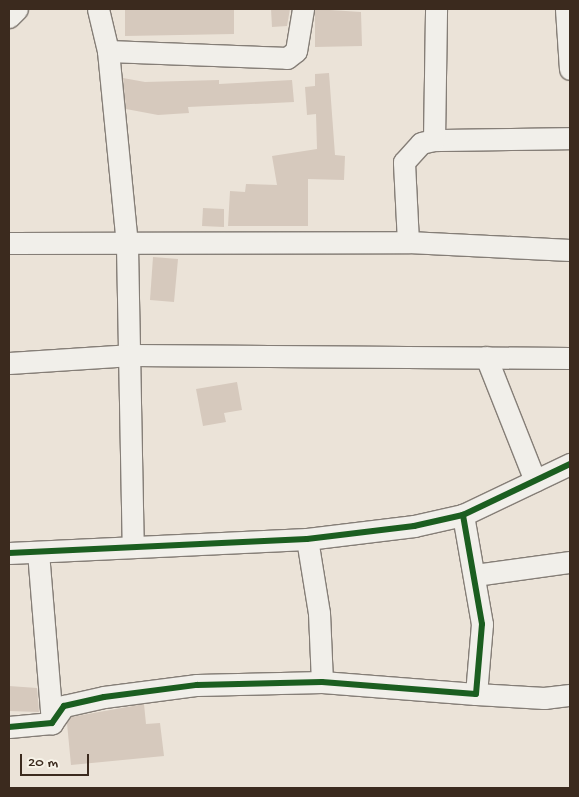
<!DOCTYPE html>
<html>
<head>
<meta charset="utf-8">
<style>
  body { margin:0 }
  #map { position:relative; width:579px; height:797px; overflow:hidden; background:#ebe3d8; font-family:"Gochi Hand",sans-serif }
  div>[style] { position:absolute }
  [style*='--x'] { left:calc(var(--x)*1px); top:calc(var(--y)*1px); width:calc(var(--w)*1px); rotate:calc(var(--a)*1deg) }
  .building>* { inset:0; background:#d6c9bd }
  .roads { filter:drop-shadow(1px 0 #857e77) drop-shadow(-1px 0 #857e77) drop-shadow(0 1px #857e77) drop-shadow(0 -1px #857e77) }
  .minor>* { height:21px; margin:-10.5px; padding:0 10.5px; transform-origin:10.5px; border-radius:10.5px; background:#f1efea }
  .cycleway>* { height:6px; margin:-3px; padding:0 3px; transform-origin:3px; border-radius:3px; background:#1b5e20 }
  span { translate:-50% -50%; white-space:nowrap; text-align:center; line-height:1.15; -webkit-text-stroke:4px #f7f3e8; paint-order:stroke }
  .frame { position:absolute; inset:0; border:10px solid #3b2a1e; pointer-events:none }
  .scale { position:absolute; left:20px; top:754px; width:69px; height:22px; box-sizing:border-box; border:2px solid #3b2a1e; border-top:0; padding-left:6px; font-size:15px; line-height:18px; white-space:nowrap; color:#3b2a1e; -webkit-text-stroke:4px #f7f3e8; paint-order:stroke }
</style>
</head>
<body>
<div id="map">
  <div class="building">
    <i style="clip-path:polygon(125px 9px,234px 9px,234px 34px,125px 36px)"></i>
    <i style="clip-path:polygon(271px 9px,290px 9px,287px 26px,272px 27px)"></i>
    <i style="clip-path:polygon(315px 9px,361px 12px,362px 46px,315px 47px)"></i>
    <i style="clip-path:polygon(329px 73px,335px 155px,345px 156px,344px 180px,308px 179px,308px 226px,228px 226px,230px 191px,245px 192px,246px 184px,277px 185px,272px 156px,317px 149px,316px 114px,307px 115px,305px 87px,315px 86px,315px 74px)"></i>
    <i style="clip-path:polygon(123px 78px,145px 82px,219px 80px,219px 84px,292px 80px,294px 102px,188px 107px,189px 113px,158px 115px,126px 109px)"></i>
    <i style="clip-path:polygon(203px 208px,224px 209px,224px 227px,202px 226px)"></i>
    <i style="clip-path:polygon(153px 257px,178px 259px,174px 302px,150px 300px)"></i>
    <i style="clip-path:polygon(237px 382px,242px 410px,224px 413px,226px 422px,203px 426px,196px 389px)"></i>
    <i style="clip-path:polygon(9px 686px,37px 688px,39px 712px,9px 711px)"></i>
    <i style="clip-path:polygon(144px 704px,146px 724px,160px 723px,164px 756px,71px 765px,67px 723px,71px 717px)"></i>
  </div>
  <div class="roads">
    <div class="minor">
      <i style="--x:98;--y:9;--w:43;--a:76.6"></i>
      <i style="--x:108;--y:51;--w:196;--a:84.4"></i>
      <i style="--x:127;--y:246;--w:301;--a:88.9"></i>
      <i style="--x:566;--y:9;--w:60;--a:86.2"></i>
      <i style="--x:9;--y:17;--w:11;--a:-45"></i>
      <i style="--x:108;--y:51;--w:179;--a:2.2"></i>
      <i style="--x:287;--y:58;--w:11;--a:-38"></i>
      <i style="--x:296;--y:51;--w:43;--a:-80.5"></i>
      <i style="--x:434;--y:140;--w:136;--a:-0.8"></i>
      <i style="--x:408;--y:242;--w:80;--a:-92.9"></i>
      <i style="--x:404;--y:162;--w:25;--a:-48"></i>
      <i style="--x:421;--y:143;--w:13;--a:-13"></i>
      <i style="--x:434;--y:140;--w:131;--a:-89.1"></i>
      <i style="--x:9;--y:243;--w:399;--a:-0.1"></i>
      <i style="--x:408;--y:242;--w:162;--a:2.8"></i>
      <i style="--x:486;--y:357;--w:133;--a:68.4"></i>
      <i style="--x:9;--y:363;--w:123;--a:-3.7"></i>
      <i style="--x:132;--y:355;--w:438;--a:0.4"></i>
      <i style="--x:307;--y:539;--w:75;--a:80.8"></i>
      <i style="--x:319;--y:613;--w:69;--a:87.5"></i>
      <i style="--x:38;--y:552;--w:172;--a:85.3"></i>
      <i style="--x:9;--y:553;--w:298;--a:-2.7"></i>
      <i style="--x:307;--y:539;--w:108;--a:-6.9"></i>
      <i style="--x:414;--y:526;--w:50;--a:-12.7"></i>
      <i style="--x:463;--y:515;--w:119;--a:-25.5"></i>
      <i style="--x:475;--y:575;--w:96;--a:-7.8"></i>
      <i style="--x:476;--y:694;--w:68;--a:3.4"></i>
      <i style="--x:544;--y:698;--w:26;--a:-7"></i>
      <i style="--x:9;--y:727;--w:43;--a:-5.3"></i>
      <i style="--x:52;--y:723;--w:21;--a:-55"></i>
      <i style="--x:64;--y:706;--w:41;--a:-12.7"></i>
      <i style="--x:104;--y:697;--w:94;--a:-7.4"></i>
      <i style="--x:197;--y:685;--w:125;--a:-1.4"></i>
      <i style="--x:322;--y:682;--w:154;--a:4.5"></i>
      <i style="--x:476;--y:694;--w:70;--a:-85.1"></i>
      <i style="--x:482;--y:624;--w:111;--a:-99.9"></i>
    </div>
  </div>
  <div class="cycleway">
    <i style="--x:9;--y:553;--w:298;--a:-2.7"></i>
    <i style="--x:307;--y:539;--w:108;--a:-6.9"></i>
    <i style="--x:414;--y:526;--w:50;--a:-12.7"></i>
    <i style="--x:463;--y:515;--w:119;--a:-25.5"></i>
    <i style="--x:9;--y:727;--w:43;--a:-5.3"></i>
    <i style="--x:52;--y:723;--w:21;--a:-55"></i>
    <i style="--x:64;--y:706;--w:41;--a:-12.7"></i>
    <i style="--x:104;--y:697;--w:94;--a:-7.4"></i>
    <i style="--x:197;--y:685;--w:125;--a:-1.4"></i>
    <i style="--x:322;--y:682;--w:154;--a:4.5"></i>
    <i style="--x:476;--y:694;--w:70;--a:-85.1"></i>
    <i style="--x:482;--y:624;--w:111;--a:-99.9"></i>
  </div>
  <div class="frame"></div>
  <div class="scale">20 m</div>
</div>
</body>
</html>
